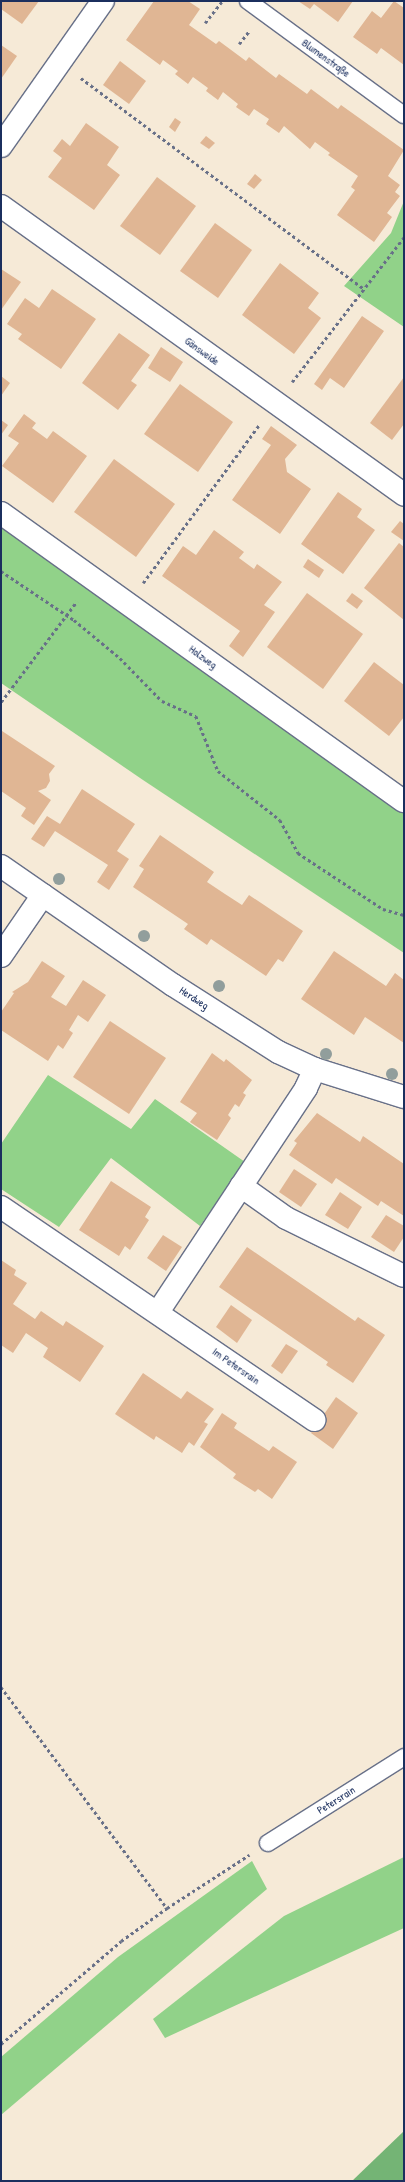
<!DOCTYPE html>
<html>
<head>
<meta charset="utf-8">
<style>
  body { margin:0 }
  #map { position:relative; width:405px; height:2182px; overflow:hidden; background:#f6ead7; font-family:"Patrick Hand",sans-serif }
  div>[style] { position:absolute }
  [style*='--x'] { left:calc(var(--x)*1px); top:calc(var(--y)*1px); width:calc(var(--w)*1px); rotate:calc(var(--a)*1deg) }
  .green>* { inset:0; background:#91d289 }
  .forest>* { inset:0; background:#74b475 }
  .building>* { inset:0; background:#e0b694 }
  .path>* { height:2.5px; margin-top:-1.25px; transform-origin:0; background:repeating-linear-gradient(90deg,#687088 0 3px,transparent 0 6px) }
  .roads { filter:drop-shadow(1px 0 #687088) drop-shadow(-1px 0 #687088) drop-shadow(0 1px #687088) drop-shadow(0 -1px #687088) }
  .service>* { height:16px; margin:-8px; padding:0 8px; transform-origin:8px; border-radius:8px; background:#fff }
  .minor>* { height:22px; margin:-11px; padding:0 11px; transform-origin:11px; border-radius:11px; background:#fff }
  .trees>* { width:12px; height:12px; margin:-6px; border-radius:50%; background:#919e9c }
  span { translate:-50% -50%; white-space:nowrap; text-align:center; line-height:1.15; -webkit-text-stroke:4px #fff; paint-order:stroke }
  .street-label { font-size:11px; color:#1b2f5e }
  .frame { position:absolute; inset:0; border:2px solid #1b2f5e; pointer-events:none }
</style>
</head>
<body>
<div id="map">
  <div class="green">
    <i style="clip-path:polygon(404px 201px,404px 327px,344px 286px,391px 233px)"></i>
    <i style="clip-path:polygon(1px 513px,404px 802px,404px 953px,143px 780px,1px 683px)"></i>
    <i style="clip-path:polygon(48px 1075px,131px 1129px,155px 1099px,245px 1162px,200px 1226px,111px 1158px,59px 1227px,1px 1189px,1px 1144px)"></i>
    <i style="clip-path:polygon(404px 1857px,404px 1928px,165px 2038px,153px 2019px,284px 1916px)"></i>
    <i style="clip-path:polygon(252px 1861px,267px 1889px,1px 2115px,1px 2057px,118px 1957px)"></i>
  </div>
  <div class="forest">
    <i style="clip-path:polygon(404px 2131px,404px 2181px,352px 2181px)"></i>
  </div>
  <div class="building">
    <i style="clip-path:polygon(1px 1px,39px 1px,22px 24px,1px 9px)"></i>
    <i style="clip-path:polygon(154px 1px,188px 1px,200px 9px,189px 25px,216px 44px,219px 41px,246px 61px,249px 57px,276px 78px,279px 74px,307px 94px,311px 89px,338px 109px,341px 105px,404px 150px,388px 176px,400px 185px,395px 192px,400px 196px,387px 213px,392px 217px,374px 242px,337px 215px,355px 190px,351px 187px,358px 176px,328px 155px,330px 153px,315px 142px,310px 149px,284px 126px,279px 133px,266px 124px,269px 119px,254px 109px,249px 116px,236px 107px,238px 104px,223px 92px,218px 100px,206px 91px,208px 88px,193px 77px,188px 84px,175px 74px,178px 71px,163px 60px,160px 65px,126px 40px)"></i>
    <i style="clip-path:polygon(298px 1px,353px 1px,338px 22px,314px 4px,310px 9px)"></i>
    <i style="clip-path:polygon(394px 1px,404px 8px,404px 65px,381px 48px,377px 54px,353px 37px,372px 11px,381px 18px)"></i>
    <i style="clip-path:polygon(1px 45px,17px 56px,1px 79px)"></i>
    <i style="clip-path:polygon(120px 61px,146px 81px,129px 104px,103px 85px)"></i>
    <i style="clip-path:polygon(175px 118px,181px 122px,175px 132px,169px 127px)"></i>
    <i style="clip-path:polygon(86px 123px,119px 147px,107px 165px,120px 175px,94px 210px,48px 177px,62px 158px,53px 151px,62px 139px,70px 146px)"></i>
    <i style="clip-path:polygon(206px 136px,215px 143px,209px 149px,200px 143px)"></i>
    <i style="clip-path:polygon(255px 174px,262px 180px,254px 189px,247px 184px)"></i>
    <i style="clip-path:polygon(157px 177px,196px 206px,160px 255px,120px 226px)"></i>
    <i style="clip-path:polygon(215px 223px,252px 250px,218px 298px,180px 271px)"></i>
    <i style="clip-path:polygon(280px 263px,319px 293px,308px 308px,321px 318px,294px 354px,242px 315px)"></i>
    <i style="clip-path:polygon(1px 269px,21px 282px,1px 310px)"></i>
    <i style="clip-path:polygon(52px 289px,96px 319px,61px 369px,18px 339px,22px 334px,7px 324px,25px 298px,39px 308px)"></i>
    <i style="clip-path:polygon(362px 316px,384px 331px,344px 388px,330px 378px,322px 390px,314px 384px)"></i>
    <i style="clip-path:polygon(119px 333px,150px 355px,131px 381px,137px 385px,118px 410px,82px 383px)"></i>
    <i style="clip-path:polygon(161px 347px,183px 362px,170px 382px,148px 368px)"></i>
    <i style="clip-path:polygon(1px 376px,10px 383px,1px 396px)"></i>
    <i style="clip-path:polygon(404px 377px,404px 424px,392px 440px,370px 423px)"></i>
    <i style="clip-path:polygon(180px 384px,233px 422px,198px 472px,144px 434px)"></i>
    <i style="clip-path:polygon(24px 414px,36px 423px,32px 428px,47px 439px,53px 431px,87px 456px,53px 503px,2px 466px,19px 443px,8px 436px)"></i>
    <i style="clip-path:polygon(1px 420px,8px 425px,1px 435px)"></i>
    <i style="clip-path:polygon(271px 426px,297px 445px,285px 459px,287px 472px,311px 489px,280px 534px,232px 500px,271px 445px,262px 439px)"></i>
    <i style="clip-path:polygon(114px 459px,175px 504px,136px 557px,74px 512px)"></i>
    <i style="clip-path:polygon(338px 492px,362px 509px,357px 517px,375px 530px,343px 574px,301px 544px)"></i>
    <i style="clip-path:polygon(400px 521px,404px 524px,404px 541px,391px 532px)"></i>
    <i style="clip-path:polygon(214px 530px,244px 552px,239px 558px,254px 569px,257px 564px,282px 582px,264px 605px,275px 612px,243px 657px,229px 646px,240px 631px,162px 576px,183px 546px,196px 555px)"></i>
    <i style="clip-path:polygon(399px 543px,404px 547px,404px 620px,364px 588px)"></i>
    <i style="clip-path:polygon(308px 559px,324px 570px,319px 578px,303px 567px)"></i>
    <i style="clip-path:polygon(307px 593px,363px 634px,323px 689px,267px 647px)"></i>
    <i style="clip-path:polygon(352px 593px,363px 601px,357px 609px,346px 601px)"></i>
    <i style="clip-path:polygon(374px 662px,404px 685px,404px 717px,389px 736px,344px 701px)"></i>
    <i style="clip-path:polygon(2px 731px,55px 766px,49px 774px,50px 781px,46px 788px,38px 791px,51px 800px,34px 825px,21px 816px,26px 808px,1px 791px)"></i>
    <i style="clip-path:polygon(82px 789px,135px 824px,117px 851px,129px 859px,109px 890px,97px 882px,108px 865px,55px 831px,44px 847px,31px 839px,47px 816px,60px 824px)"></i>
    <i style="clip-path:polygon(160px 835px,214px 872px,207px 882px,225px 894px,242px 905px,249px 895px,303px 931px,283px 962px,278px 959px,266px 976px,211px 939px,207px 945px,184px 929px,188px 924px,133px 887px,144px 869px,139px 866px)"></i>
    <i style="clip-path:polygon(334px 951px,386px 986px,395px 973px,404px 980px,404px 1043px,365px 1017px,354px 1035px,301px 999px)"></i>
    <i style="clip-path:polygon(42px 961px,65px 976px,51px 997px,66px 1006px,83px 980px,106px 995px,88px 1022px,78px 1015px,69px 1030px,73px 1033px,63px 1049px,58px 1045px,48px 1061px,1px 1030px,1px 1012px,14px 993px,12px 992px,28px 982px)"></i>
    <i style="clip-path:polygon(110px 1021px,166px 1058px,129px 1114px,73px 1077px)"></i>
    <i style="clip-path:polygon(212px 1053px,224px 1062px,226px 1059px,252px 1080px,243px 1093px,246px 1095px,239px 1107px,235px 1104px,228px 1115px,231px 1118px,217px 1140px,190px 1122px,197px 1113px,180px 1102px)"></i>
    <i style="clip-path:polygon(317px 1113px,360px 1142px,363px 1136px,404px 1164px,404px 1216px,381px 1201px,378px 1206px,336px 1178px,332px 1184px,289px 1155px,297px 1143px,294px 1141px)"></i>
    <i style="clip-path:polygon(294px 1169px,317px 1184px,301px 1207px,279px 1192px)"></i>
    <i style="clip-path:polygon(111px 1181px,151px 1207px,145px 1217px,149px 1220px,130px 1250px,125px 1246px,119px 1256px,79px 1230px)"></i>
    <i style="clip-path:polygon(340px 1192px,362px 1207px,348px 1229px,325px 1215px)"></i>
    <i style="clip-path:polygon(386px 1215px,404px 1226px,404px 1237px,394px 1252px,371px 1237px)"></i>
    <i style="clip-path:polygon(163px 1235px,182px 1247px,166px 1271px,147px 1258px)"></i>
    <i style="clip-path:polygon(247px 1247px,355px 1321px,358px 1317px,385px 1335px,353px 1383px,326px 1365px,328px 1362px,219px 1287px)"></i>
    <i style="clip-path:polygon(1px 1260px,16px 1270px,14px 1275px,27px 1283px,13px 1304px,35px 1319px,41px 1311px,63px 1326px,66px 1321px,104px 1346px,80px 1382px,43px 1357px,48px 1348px,26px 1333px,13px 1353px,1px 1345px)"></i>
    <i style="clip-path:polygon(231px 1305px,252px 1320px,237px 1343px,216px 1327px)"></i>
    <i style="clip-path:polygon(286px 1344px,298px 1351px,282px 1374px,271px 1366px)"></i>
    <i style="clip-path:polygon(143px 1373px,181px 1399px,187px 1391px,214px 1409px,204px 1422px,208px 1424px,194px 1446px,189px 1442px,182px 1453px,156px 1436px,154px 1440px,115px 1414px)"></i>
    <i style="clip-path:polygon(336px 1397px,358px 1413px,333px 1449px,311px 1433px)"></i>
    <i style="clip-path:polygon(222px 1413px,237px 1423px,234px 1428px,269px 1451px,273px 1446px,297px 1462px,272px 1499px,258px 1489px,255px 1492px,233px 1478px,236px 1474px,200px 1447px)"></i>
  </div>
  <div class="path">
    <i style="--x:205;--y:23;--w:28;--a:-52"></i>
    <i style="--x:239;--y:44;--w:16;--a:-52"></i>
    <i style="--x:81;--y:78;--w:352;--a:36.7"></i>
    <i style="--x:292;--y:382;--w:183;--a:-52.3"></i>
    <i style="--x:1;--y:571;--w:88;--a:33.9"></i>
    <i style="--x:74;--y:620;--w:60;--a:39.6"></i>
    <i style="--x:120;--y:658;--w:60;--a:45.7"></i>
    <i style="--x:162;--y:701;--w:37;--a:24"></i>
    <i style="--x:196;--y:716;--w:59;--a:68.2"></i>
    <i style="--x:218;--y:771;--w:79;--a:38.3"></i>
    <i style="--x:280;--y:820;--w:38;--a:61"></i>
    <i style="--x:298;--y:853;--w:102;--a:33.4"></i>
    <i style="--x:383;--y:909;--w:22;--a:16"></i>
    <i style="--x:143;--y:583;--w:197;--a:-53.7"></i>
    <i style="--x:1;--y:702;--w:126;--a:-53"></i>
    <i style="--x:1;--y:1687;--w:276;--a:53.1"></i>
    <i style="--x:1;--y:2044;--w:158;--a:-40.6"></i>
    <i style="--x:121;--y:1941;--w:57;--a:-35.7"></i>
    <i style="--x:167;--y:1908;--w:98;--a:-32.9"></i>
  </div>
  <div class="roads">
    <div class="service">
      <i style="--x:248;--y:1;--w:193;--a:36.2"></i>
      <i style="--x:268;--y:1843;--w:161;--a:-32.3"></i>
    </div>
    <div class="minor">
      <i style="--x:1;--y:146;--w:177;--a:-54.9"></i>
      <i style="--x:1;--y:206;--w:496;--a:35.6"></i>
      <i style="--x:1;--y:513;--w:495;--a:35.6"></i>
      <i style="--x:1;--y:866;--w:209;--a:34.7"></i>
      <i style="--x:173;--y:985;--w:125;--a:32.5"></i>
      <i style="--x:278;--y:1052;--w:41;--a:24.7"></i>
      <i style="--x:315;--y:1069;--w:93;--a:17.5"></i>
      <i style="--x:1;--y:956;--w:74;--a:-55.5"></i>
      <i style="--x:241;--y:1186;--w:55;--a:35.4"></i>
      <i style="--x:286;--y:1218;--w:131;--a:26.2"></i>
      <i style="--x:1;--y:1207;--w:379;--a:34.2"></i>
      <i style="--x:158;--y:1312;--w:268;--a:-56.5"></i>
      <i style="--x:306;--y:1088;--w:21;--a:-65"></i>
    </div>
  </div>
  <div class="trees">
    <i style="left:59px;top:879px"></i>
    <i style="left:144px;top:936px"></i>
    <i style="left:219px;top:986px"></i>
    <i style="left:326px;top:1054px"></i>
    <i style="left:392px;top:1074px"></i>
  </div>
  <div class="street-label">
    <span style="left:326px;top:58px;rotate:36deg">Blumenstraße</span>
    <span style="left:202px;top:351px;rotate:36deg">Gänsweide</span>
    <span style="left:203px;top:657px;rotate:36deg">Holzweg</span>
    <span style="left:194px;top:998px;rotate:33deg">Herdweg</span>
    <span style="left:236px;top:1366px;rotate:35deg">Im Petersrain</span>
    <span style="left:336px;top:1800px;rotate:-32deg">Petersrain</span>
  </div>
  <div class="frame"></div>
</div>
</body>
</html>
